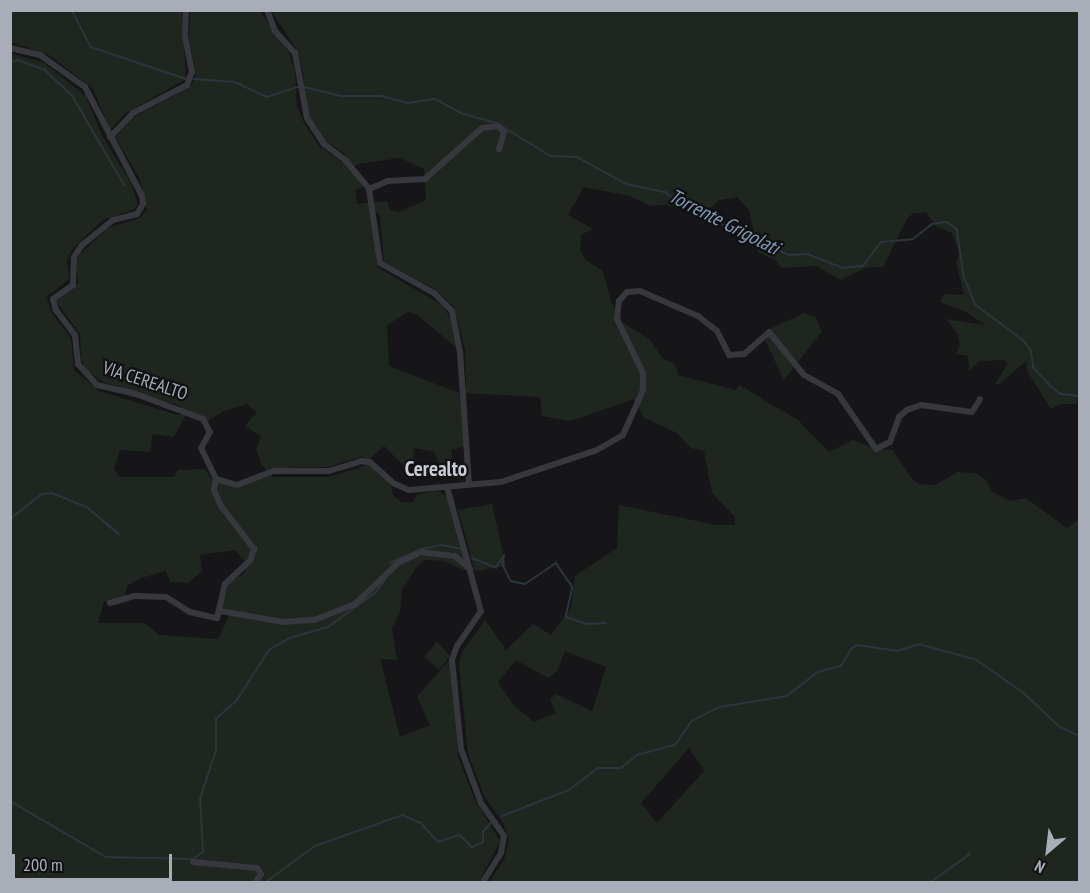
<!DOCTYPE html>
<html>
<head>
<meta charset="utf-8">
<style>
  body { margin:0 }
  #map { position:relative; width:1090px; height:893px; overflow:hidden; background:#161618; font-family:"PT Sans Narrow",sans-serif }
  div>[style] { position:absolute }
  [style*='--x'] { left:calc(var(--x)*1px); top:calc(var(--y)*1px); width:calc(var(--w)*1px); rotate:calc(var(--a)*1deg) }
  .green>* { inset:0; background:#1e261f }
  .stream>* { height:1.5px; margin:-0.75px; padding:0 0.75px; transform-origin:0.75px; border-radius:0.75px; background:#2c353c }
  .minor>* { height:6px; margin:-3px; padding:0 3px; transform-origin:3px; border-radius:3px; background:#37383d }
  span { translate:-50% -50%; white-space:nowrap; text-align:center; line-height:1.15; -webkit-text-stroke:4.5px #111113; paint-order:stroke }
  .street-label { font-size:18px; color:#a8adb8 }
  .water-label { font-size:20px; color:#7f9bb3; font-style:italic }
  .quarter-label { font-size:21px; color:#c9ccd4; font-weight:700 }
  .frame { position:absolute; inset:0; border:12px solid #a8adb8; pointer-events:none }
  .north { position:absolute; left:1018px; top:821px; width:60px; height:60px; -webkit-text-stroke:4px #111113; paint-order:stroke; rotate:208deg; font-size:16px; font-weight:700; line-height:24px; text-align:center; color:#a8adb8 }
  .north::after { content:''; display:block; margin:auto; width:21px; height:27px; background:#a8adb8; clip-path:polygon(50% 0,100% 100%,50% 72%,0 100%) }
  .scale { position:absolute; left:12px; top:854px; width:160px; height:27px; box-sizing:border-box; border:3px solid #a8adb8; border-top:0; padding-left:8px; font-size:18px; line-height:21px; white-space:nowrap; color:#a8adb8; -webkit-text-stroke:4px #111113; paint-order:stroke }
</style>
</head>
<body>
<div id="map">
  <div class="green">
    <i style="clip-path:polygon(10px 11px,182px 11px,186px 79px,126px 113px,110px 130px,93px 89px,49px 55px,11px 42px)"></i>
    <i style="clip-path:polygon(evenodd,190px 11px,260px 11px,289px 52px,295px 73px,297px 106px,304px 123px,319px 146px,349px 167px,344px 153px,324px 140px,311px 120px,305px 104px,303px 72px,296px 48px,271px 11px,1079px 11px,1080px 401px,1075px 404px,1060px 404px,1051px 409px,1027px 371px,1026px 361px,1000px 384px,995px 384px,1008px 363px,1004px 360px,979px 361px,969px 371px,968px 356px,956px 354px,960px 345px,958px 335px,946px 319px,985px 325px,965px 311px,940px 302px,944px 294px,964px 295px,956px 261px,960px 253px,952px 233px,936px 226px,926px 212px,912px 214px,907px 219px,883px 267px,865px 268px,841px 280px,816px 266px,781px 268px,775px 260px,758px 252px,749px 210px,737px 197px,720px 200px,707px 210px,679px 209px,668px 205px,651px 206px,630px 196px,584px 187px,568px 215px,593px 229px,581px 235px,580px 250px,585px 259px,603px 271px,611px 302px,622px 322px,650px 340px,662px 358px,675px 364px,678px 375px,736px 390px,739px 385px,798px 420px,829px 452px,853px 440px,876px 449px,893px 450px,911px 478px,919px 484px,935px 485px,958px 472px,976px 473px,985px 479px,992px 492px,1011px 501px,1026px 498px,1067px 528px,1079px 519px,1079px 882px,489px 882px,504px 860px,509px 840px,504px 824px,484px 796px,468px 754px,459px 664px,462px 652px,485px 620px,506px 650px,533px 624px,551px 635px,571px 608px,575px 576px,617px 548px,619px 505px,716px 525px,735px 525px,735px 517px,712px 493px,704px 451px,691px 448px,677px 433px,643px 417px,634px 399px,571px 421px,542px 416px,540px 397px,459px 393px,466px 446px,451px 450px,453px 463px,438px 463px,435px 452px,414px 448px,413px 465px,403px 465px,384px 446px,366px 462px,384px 476px,392px 488px,393px 496px,401px 502px,413px 502px,417px 494px,430px 492px,439px 491px,447px 497px,469px 572px,444px 561px,424px 560px,418px 565px,402px 590px,400px 612px,392px 628px,397px 660px,380px 659px,400px 737px,430px 725px,417px 697px,451px 658px,458px 756px,475px 800px,500px 841px,479px 882px,11px 882px,10px 53px,44px 63px,86px 96px,101px 134px,130px 181px,138px 204px,135px 209px,103px 220px,73px 248px,67px 261px,69px 279px,47px 296px,50px 311px,71px 338px,74px 370px,99px 391px,178px 415px,187px 413px,180px 406px,103px 382px,87px 371px,81px 360px,80px 334px,56px 301px,78px 283px,76px 261px,80px 254px,108px 228px,140px 218px,147px 210px,139px 177px,115px 137px,131px 119px,191px 86px,196px 75px,189px 38px,190px 11px,400px 158px,424px 169px,426px 200px,399px 212px,390px 210px,387px 201px,357px 204px,355px 190px,363px 187px,351px 169px,358px 164px,400px 158px,190px 11px,371px 206px,380px 216px,384px 262px,435px 289px,454px 307px,465px 349px,466px 386px,459px 393px,389px 366px,387px 325px,408px 312px,416px 314px,457px 348px,451px 319px,442px 305px,377px 267px,371px 206px,190px 11px,247px 404px,257px 412px,245px 426px,261px 436px,256px 450px,262px 465px,271px 475px,236px 487px,211px 478px,205px 469px,178px 470px,174px 477px,120px 477px,114px 469px,120px 450px,151px 452px,152px 434px,174px 437px,187px 413px,206px 422px,224px 411px,247px 404px,190px 11px,363px 456px,364px 466px,329px 477px,272px 477px,270px 468px,328px 467px,363px 456px,190px 11px,235px 550px,248px 565px,243px 575px,222px 583px,220px 612px,230px 614px,218px 639px,159px 635px,144px 623px,98px 623px,104px 602px,124px 597px,128px 585px,141px 578px,166px 571px,170px 582px,188px 583px,202px 571px,200px 555px,235px 550px,190px 11px,565px 651px,606px 667px,592px 711px,556px 694px,550px 700px,556px 713px,534px 722px,513px 705px,498px 682px,516px 660px,548px 678px,557px 671px,565px 651px,190px 11px,689px 748px,704px 771px,657px 823px,641px 803px,689px 748px)"></i>
    <i style="clip-path:polygon(804px 313px,815px 317px,822px 331px,784px 380px,765px 340px,772px 328px)"></i>
    <i style="clip-path:polygon(492px 504px,506px 566px,475px 571px,458px 510px)"></i>
    <i style="clip-path:polygon(437px 642px,450px 656px,439px 670px,424px 657px)"></i>
  </div>
  <div class="stream">
    <i style="--x:72;--y:10;--w:42;--a:62.8"></i>
    <i style="--x:91;--y:47;--w:100;--a:18.6"></i>
    <i style="--x:10;--y:62;--w:8;--a:-14"></i>
    <i style="--x:18;--y:60;--w:29;--a:20"></i>
    <i style="--x:45;--y:70;--w:37;--a:43"></i>
    <i style="--x:72;--y:95;--w:105;--a:59.8"></i>
    <i style="--x:194;--y:79;--w:41;--a:4.2"></i>
    <i style="--x:235;--y:82;--w:35;--a:25"></i>
    <i style="--x:267;--y:97;--w:33;--a:-18"></i>
    <i style="--x:305;--y:87;--w:38;--a:14"></i>
    <i style="--x:342;--y:96;--w:40;--a:0"></i>
    <i style="--x:382;--y:96;--w:28;--a:15"></i>
    <i style="--x:409;--y:103;--w:26;--a:-9"></i>
    <i style="--x:435;--y:99;--w:30;--a:28"></i>
    <i style="--x:461;--y:113;--w:36;--a:16"></i>
    <i style="--x:500;--y:125;--w:60;--a:31.3"></i>
    <i style="--x:551;--y:156;--w:26;--a:2"></i>
    <i style="--x:577;--y:157;--w:57;--a:28.4"></i>
    <i style="--x:627;--y:184;--w:40;--a:12"></i>
    <i style="--x:666;--y:192;--w:11;--a:41"></i>
    <i style="--x:674;--y:199;--w:28;--a:17"></i>
    <i style="--x:701;--y:207;--w:27;--a:39"></i>
    <i style="--x:722;--y:224;--w:74;--a:24.8"></i>
    <i style="--x:789;--y:255;--w:19;--a:-3"></i>
    <i style="--x:808;--y:254;--w:38;--a:22"></i>
    <i style="--x:843;--y:268;--w:20;--a:-6"></i>
    <i style="--x:863;--y:266;--w:30;--a:-53"></i>
    <i style="--x:881;--y:242;--w:32;--a:-5"></i>
    <i style="--x:913;--y:239;--w:24;--a:-38"></i>
    <i style="--x:932;--y:224;--w:15;--a:-8"></i>
    <i style="--x:947;--y:222;--w:12;--a:35"></i>
    <i style="--x:957;--y:229;--w:48;--a:81.5"></i>
    <i style="--x:964;--y:276;--w:31;--a:68"></i>
    <i style="--x:976;--y:305;--w:59;--a:36.7"></i>
    <i style="--x:1023;--y:340;--w:13;--a:51"></i>
    <i style="--x:1031;--y:350;--w:18;--a:81"></i>
    <i style="--x:1034;--y:368;--w:26;--a:47"></i>
    <i style="--x:1052;--y:387;--w:11;--a:38"></i>
    <i style="--x:1061;--y:394;--w:19;--a:6"></i>
    <i style="--x:10;--y:519;--w:41;--a:-38"></i>
    <i style="--x:42;--y:494;--w:10;--a:-6"></i>
    <i style="--x:52;--y:493;--w:38;--a:22"></i>
    <i style="--x:87;--y:507;--w:42;--a:40.2"></i>
    <i style="--x:472;--y:558;--w:26;--a:21"></i>
    <i style="--x:496;--y:567;--w:14;--a:-54"></i>
    <i style="--x:504;--y:556;--w:9;--a:96"></i>
    <i style="--x:503;--y:565;--w:18;--a:63"></i>
    <i style="--x:511;--y:581;--w:14;--a:12"></i>
    <i style="--x:525;--y:584;--w:37;--a:-34"></i>
    <i style="--x:556;--y:563;--w:29;--a:55"></i>
    <i style="--x:573;--y:587;--w:31;--a:103"></i>
    <i style="--x:566;--y:617;--w:22;--a:18"></i>
    <i style="--x:587;--y:624;--w:19;--a:-3"></i>
    <i style="--x:390;--y:563;--w:34;--a:-24"></i>
    <i style="--x:421;--y:549;--w:21;--a:-11"></i>
    <i style="--x:442;--y:545;--w:20;--a:11"></i>
    <i style="--x:10;--y:801;--w:111;--a:30.3"></i>
    <i style="--x:106;--y:857;--w:87;--a:1.3"></i>
    <i style="--x:193;--y:859;--w:12;--a:-35"></i>
    <i style="--x:203;--y:852;--w:53;--a:-93.2"></i>
    <i style="--x:200;--y:799;--w:51;--a:-71.6"></i>
    <i style="--x:216;--y:751;--w:32;--a:-90"></i>
    <i style="--x:216;--y:719;--w:28;--a:-42"></i>
    <i style="--x:237;--y:700;--w:59;--a:-57.4"></i>
    <i style="--x:269;--y:650;--w:24;--a:-30"></i>
    <i style="--x:290;--y:638;--w:40;--a:-16"></i>
    <i style="--x:328;--y:627;--w:58;--a:-35.9"></i>
    <i style="--x:375;--y:593;--w:16;--a:-52"></i>
    <i style="--x:502;--y:816;--w:72;--a:-21.2"></i>
    <i style="--x:569;--y:790;--w:36;--a:-37"></i>
    <i style="--x:598;--y:768;--w:23;--a:0"></i>
    <i style="--x:621;--y:768;--w:21;--a:-39"></i>
    <i style="--x:637;--y:755;--w:39;--a:-15"></i>
    <i style="--x:675;--y:745;--w:29;--a:-55"></i>
    <i style="--x:692;--y:721;--w:31;--a:-27"></i>
    <i style="--x:720;--y:707;--w:68;--a:-9.3"></i>
    <i style="--x:787;--y:696;--w:39;--a:-38"></i>
    <i style="--x:818;--y:672;--w:24;--a:-15"></i>
    <i style="--x:841;--y:666;--w:21;--a:-59"></i>
    <i style="--x:852;--y:648;--w:7;--a:-27"></i>
    <i style="--x:858;--y:645;--w:40;--a:8.5"></i>
    <i style="--x:898;--y:651;--w:22;--a:-18"></i>
    <i style="--x:919;--y:644;--w:60;--a:15.4"></i>
    <i style="--x:977;--y:660;--w:57;--a:35.1"></i>
    <i style="--x:1024;--y:693;--w:50;--a:43.4"></i>
    <i style="--x:1060;--y:727;--w:22;--a:24"></i>
    <i style="--x:266;--y:882;--w:61;--a:-36.3"></i>
    <i style="--x:315;--y:846;--w:93;--a:-19.4"></i>
    <i style="--x:403;--y:815;--w:20;--a:24"></i>
    <i style="--x:421;--y:823;--w:25;--a:48"></i>
    <i style="--x:438;--y:842;--w:23;--a:-18"></i>
    <i style="--x:460;--y:835;--w:17;--a:45"></i>
    <i style="--x:472;--y:847;--w:12;--a:-24"></i>
    <i style="--x:483;--y:842;--w:10;--a:-90"></i>
    <i style="--x:483;--y:832;--w:11;--a:-49"></i>
    <i style="--x:931;--y:882;--w:48;--a:-35.7"></i>
  </div>
  <div class="minor">
    <i style="--x:267;--y:10;--w:22;--a:69"></i>
    <i style="--x:275;--y:31;--w:30;--a:48"></i>
    <i style="--x:295;--y:53;--w:66;--a:79.5"></i>
    <i style="--x:307;--y:118;--w:31;--a:57"></i>
    <i style="--x:324;--y:144;--w:26;--a:37"></i>
    <i style="--x:345;--y:160;--w:38;--a:50"></i>
    <i style="--x:369;--y:189;--w:75;--a:81.5"></i>
    <i style="--x:380;--y:263;--w:62;--a:29.1"></i>
    <i style="--x:434;--y:293;--w:25;--a:45"></i>
    <i style="--x:452;--y:311;--w:42;--a:79"></i>
    <i style="--x:460;--y:352;--w:132;--a:86.1"></i>
    <i style="--x:10;--y:48;--w:31;--a:13"></i>
    <i style="--x:40;--y:55;--w:55;--a:35.4"></i>
    <i style="--x:85;--y:87;--w:123;--a:62.4"></i>
    <i style="--x:142;--y:196;--w:8;--a:83"></i>
    <i style="--x:143;--y:204;--w:12;--a:121"></i>
    <i style="--x:137;--y:214;--w:25;--a:166"></i>
    <i style="--x:113;--y:220;--w:40;--a:141"></i>
    <i style="--x:82;--y:245;--w:14;--a:124"></i>
    <i style="--x:74;--y:257;--w:28;--a:92"></i>
    <i style="--x:73;--y:285;--w:24;--a:145"></i>
    <i style="--x:53;--y:299;--w:11;--a:75"></i>
    <i style="--x:56;--y:310;--w:31;--a:53"></i>
    <i style="--x:75;--y:335;--w:29;--a:84"></i>
    <i style="--x:78;--y:364;--w:28;--a:48"></i>
    <i style="--x:97;--y:385;--w:40;--a:13"></i>
    <i style="--x:136;--y:394;--w:72;--a:20.5"></i>
    <i style="--x:203;--y:419;--w:15;--a:62"></i>
    <i style="--x:210;--y:432;--w:18;--a:119"></i>
    <i style="--x:201;--y:448;--w:34;--a:64"></i>
    <i style="--x:216;--y:479;--w:22;--a:16"></i>
    <i style="--x:237;--y:485;--w:39;--a:-21"></i>
    <i style="--x:273;--y:471;--w:56;--a:0"></i>
    <i style="--x:329;--y:471;--w:34;--a:-17"></i>
    <i style="--x:361;--y:461;--w:9;--a:6"></i>
    <i style="--x:370;--y:462;--w:31;--a:42"></i>
    <i style="--x:393;--y:483;--w:17;--a:24"></i>
    <i style="--x:409;--y:490;--w:92;--a:-5"></i>
    <i style="--x:501;--y:482;--w:101;--a:-18.4"></i>
    <i style="--x:597;--y:450;--w:30;--a:-30"></i>
    <i style="--x:623;--y:435;--w:49;--a:-66"></i>
    <i style="--x:643;--y:390;--w:17;--a:-90"></i>
    <i style="--x:643;--y:373;--w:60;--a:-115.7"></i>
    <i style="--x:617;--y:319;--w:18;--a:-84"></i>
    <i style="--x:619;--y:301;--w:12;--a:-48"></i>
    <i style="--x:627;--y:292;--w:13;--a:-4"></i>
    <i style="--x:640;--y:291;--w:63;--a:23.3"></i>
    <i style="--x:698;--y:316;--w:24;--a:38"></i>
    <i style="--x:717;--y:331;--w:27;--a:63"></i>
    <i style="--x:729;--y:355;--w:15;--a:-4"></i>
    <i style="--x:744;--y:354;--w:33;--a:-41"></i>
    <i style="--x:769;--y:332;--w:55;--a:50.9"></i>
    <i style="--x:804;--y:375;--w:39;--a:29"></i>
    <i style="--x:838;--y:394;--w:67;--a:55.4"></i>
    <i style="--x:876;--y:449;--w:16;--a:-27"></i>
    <i style="--x:890;--y:442;--w:27;--a:-70"></i>
    <i style="--x:899;--y:417;--w:11;--a:-41"></i>
    <i style="--x:907;--y:410;--w:15;--a:-20"></i>
    <i style="--x:921;--y:405;--w:51;--a:7.8"></i>
    <i style="--x:972;--y:412;--w:15;--a:-58"></i>
    <i style="--x:110;--y:137;--w:33;--a:-46"></i>
    <i style="--x:133;--y:113;--w:61;--a:-27.4"></i>
    <i style="--x:187;--y:85;--w:14;--a:-69"></i>
    <i style="--x:192;--y:72;--w:37;--a:-101"></i>
    <i style="--x:185;--y:36;--w:26;--a:-88"></i>
    <i style="--x:369;--y:189;--w:21;--a:-23"></i>
    <i style="--x:388;--y:181;--w:37;--a:-3"></i>
    <i style="--x:425;--y:179;--w:76;--a:-41.8"></i>
    <i style="--x:482;--y:128;--w:16;--a:-7"></i>
    <i style="--x:498;--y:126;--w:8;--a:45"></i>
    <i style="--x:504;--y:132;--w:18;--a:106"></i>
    <i style="--x:447;--y:487;--w:129;--a:74.7"></i>
    <i style="--x:481;--y:611;--w:42;--a:124.4"></i>
    <i style="--x:457;--y:646;--w:15;--a:110"></i>
    <i style="--x:452;--y:660;--w:89;--a:84.2"></i>
    <i style="--x:461;--y:749;--w:58;--a:69.7"></i>
    <i style="--x:481;--y:803;--w:40;--a:55.1"></i>
    <i style="--x:504;--y:836;--w:17;--a:100"></i>
    <i style="--x:501;--y:853;--w:34;--a:122"></i>
    <i style="--x:110;--y:603;--w:26;--a:-16"></i>
    <i style="--x:135;--y:596;--w:31;--a:2"></i>
    <i style="--x:166;--y:597;--w:28;--a:32"></i>
    <i style="--x:190;--y:612;--w:28;--a:13"></i>
    <i style="--x:217;--y:618;--w:35;--a:-77"></i>
    <i style="--x:225;--y:584;--w:34;--a:-43"></i>
    <i style="--x:250;--y:561;--w:13;--a:-72"></i>
    <i style="--x:254;--y:549;--w:54;--a:-127.5"></i>
    <i style="--x:221;--y:506;--w:17;--a:-114"></i>
    <i style="--x:214;--y:490;--w:11;--a:-80"></i>
    <i style="--x:220;--y:611;--w:64;--a:9.9"></i>
    <i style="--x:283;--y:622;--w:31;--a:-4"></i>
    <i style="--x:314;--y:620;--w:44;--a:-21.3"></i>
    <i style="--x:355;--y:604;--w:59;--a:-43.6"></i>
    <i style="--x:398;--y:563;--w:25;--a:-26"></i>
    <i style="--x:421;--y:552;--w:34;--a:7"></i>
    <i style="--x:455;--y:556;--w:20;--a:41"></i>
    <i style="--x:193;--y:862;--w:64;--a:5.4"></i>
    <i style="--x:257;--y:868;--w:7;--a:56"></i>
    <i style="--x:261;--y:874;--w:9;--a:122"></i>
  </div>
  <div class="street-label">
    <span style="left:145px;top:381px;rotate:18deg">VIA CEREALTO</span>
  </div>
  <div class="water-label">
    <span style="left:724px;top:222px;rotate:27deg">Torrente Grigolati</span>
  </div>
  <div class="quarter-label">
    <span style="left:436px;top:469px">Cerealto</span>
  </div>
  <div class="frame"></div>
  <div class="north">N</div>
  <div class="scale">200 m</div>
</div>
</body>
</html>
